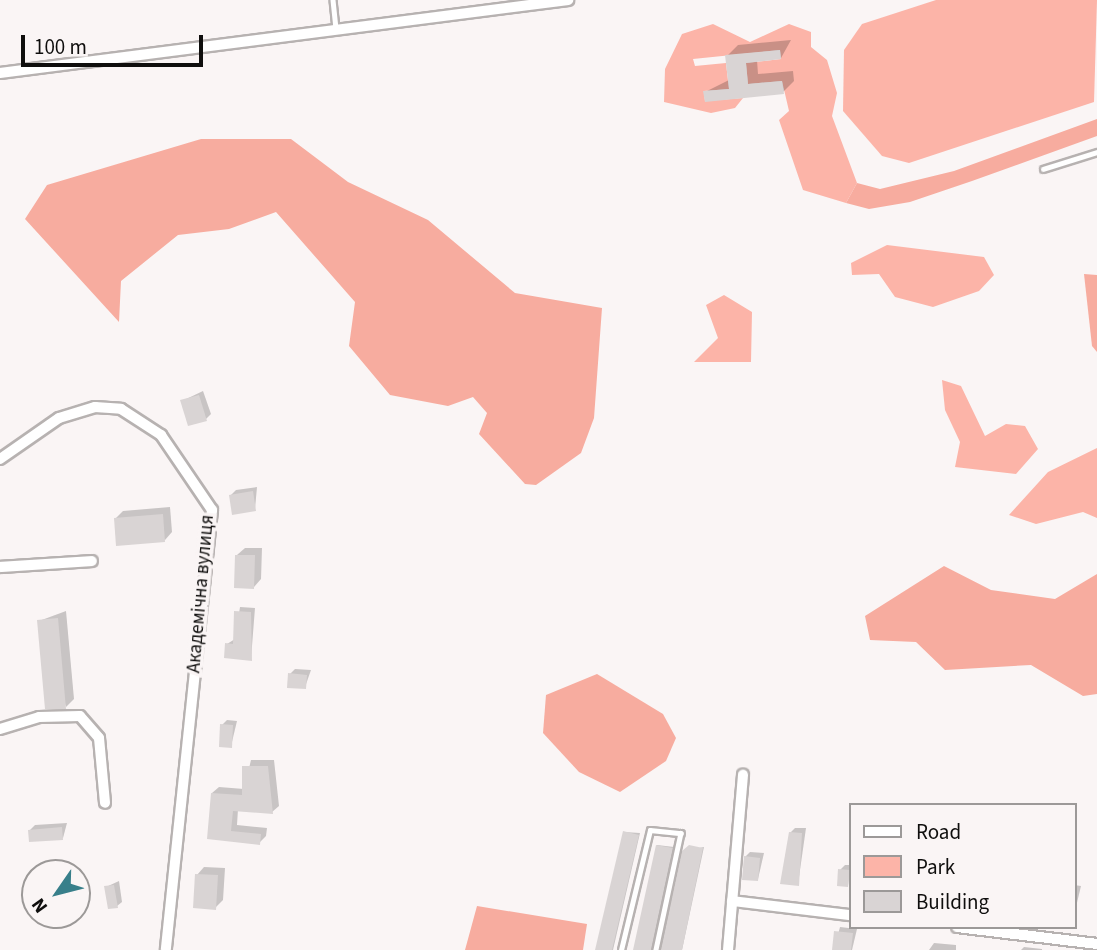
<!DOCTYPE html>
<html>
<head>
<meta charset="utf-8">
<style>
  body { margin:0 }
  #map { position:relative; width:1097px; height:950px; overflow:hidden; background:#faf5f5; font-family:"Source Sans 3",sans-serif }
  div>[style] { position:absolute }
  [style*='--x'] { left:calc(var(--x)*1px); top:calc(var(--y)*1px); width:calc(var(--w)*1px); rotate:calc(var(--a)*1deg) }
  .green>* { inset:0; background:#fcb4a8 }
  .forest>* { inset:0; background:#f7ac9f }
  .shadow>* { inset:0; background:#0003 }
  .building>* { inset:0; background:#d9d4d4 }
  .roads { filter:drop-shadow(2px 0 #b7b2b1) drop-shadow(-2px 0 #b7b2b1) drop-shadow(0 2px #b7b2b1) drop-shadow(0 -2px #b7b2b1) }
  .lane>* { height:4.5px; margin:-2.25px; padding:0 2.25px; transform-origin:2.25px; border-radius:2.25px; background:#fff }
  .street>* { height:10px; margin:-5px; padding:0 5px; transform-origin:5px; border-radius:5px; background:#fff }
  span { translate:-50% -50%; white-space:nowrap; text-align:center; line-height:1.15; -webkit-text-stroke:7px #faf5f5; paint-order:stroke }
  .street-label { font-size:19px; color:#0f0e0d }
  .legend { position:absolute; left:849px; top:803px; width:228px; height:126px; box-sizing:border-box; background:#faf5f5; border:2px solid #9c9998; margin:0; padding:9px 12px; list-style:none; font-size:21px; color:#0f0e0d }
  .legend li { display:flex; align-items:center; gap:14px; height:35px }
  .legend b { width:35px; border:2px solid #9c9998 }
  .north { position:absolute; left:21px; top:859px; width:70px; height:70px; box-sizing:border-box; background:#faf5f5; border:2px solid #9c9998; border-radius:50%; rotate:235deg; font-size:19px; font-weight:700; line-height:28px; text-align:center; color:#0f0e0d }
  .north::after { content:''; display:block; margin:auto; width:24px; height:32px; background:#387f8a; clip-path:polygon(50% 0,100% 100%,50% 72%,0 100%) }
  .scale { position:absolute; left:21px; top:35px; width:182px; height:32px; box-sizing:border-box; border:4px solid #0f0e0d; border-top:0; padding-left:9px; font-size:21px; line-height:24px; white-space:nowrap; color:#0f0e0d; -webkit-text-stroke:5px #faf5f5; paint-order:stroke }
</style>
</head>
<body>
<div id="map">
  <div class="green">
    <i style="clip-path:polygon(936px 0,1097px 0,1094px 102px,909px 163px,882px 156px,843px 111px,844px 50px,862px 24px)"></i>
    <i style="clip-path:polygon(713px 24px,750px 42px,789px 24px,811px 32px,811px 47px,827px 60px,837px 93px,832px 116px,857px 183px,846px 203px,803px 190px,779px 120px,789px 111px,782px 81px,748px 84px,746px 63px,781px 59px,780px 50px,693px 59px,695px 66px,726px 63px,729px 89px,704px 91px,705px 101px,743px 98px,735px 108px,711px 113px,664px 102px,665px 69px,682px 34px)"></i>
    <i style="clip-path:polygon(887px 245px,984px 257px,994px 275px,979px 291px,933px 307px,895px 297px,879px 274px,852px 275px,851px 263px)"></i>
    <i style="clip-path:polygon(724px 295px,752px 312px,751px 362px,694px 362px,718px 338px,706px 305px)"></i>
    <i style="clip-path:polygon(942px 380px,961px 386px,985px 436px,1006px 424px,1025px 426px,1038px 449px,1016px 474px,955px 467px,960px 442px,945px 410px)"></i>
    <i style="clip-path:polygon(1097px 448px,1097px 518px,1083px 512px,1036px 524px,1009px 515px,1048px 472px)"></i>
  </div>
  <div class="forest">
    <i style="clip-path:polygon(1097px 119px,1097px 136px,972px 181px,910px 202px,869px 209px,846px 203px,857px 183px,880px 189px,954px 171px)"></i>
    <i style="clip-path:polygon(201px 139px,291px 139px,348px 182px,428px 220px,515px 293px,602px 308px,594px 418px,581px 453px,536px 485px,525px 484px,479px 434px,487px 413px,473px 397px,448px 406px,390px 395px,349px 346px,355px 302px,276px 212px,229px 229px,178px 235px,121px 281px,119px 322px,25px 219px,47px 185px)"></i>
    <i style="clip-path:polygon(1084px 274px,1097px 275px,1097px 352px,1092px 346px)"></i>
    <i style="clip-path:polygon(944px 566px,991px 590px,1055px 599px,1097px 574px,1097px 694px,1083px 696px,1031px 665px,945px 670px,916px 642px,870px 640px,865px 616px)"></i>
    <i style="clip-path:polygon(597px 674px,663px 714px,676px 738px,666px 761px,620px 792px,579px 772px,543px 733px,546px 695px)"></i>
    <i style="clip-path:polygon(477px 906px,587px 924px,583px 950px,465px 950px)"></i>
  </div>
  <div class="shadow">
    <i style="clip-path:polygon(791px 40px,781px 58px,757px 60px,758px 74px,793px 71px,794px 81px,783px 92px,705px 92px,729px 80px,727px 56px,738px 45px)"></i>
    <i style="clip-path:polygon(203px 391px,211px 414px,206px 419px,182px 401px)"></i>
    <i style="clip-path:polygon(257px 487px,255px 509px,231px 495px,236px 490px)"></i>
    <i style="clip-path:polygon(170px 507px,172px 532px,165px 540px,115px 519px,123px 511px)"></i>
    <i style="clip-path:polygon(245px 548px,262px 548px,261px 579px,254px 587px,237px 555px)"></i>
    <i style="clip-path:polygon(240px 607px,255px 608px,251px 659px,227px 644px,235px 639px)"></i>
    <i style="clip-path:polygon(66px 611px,74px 699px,66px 707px,39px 621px)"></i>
    <i style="clip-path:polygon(295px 669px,311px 670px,305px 687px,290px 674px)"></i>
    <i style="clip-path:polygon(227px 720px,237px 721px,231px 746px,222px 725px)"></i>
    <i style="clip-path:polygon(251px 760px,274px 760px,279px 806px,272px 812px,238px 809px,237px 825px,267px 828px,266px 836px,259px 843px,209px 838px,212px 793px,219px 787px,244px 789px)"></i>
    <i style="clip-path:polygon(67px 823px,63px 838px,30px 830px,35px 825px)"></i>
    <i style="clip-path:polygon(795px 828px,806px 828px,798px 884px,790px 833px)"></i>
    <i style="clip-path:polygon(624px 832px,640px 833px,613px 950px,597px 950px)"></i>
    <i style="clip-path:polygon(657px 845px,674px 847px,655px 950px,635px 950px)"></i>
    <i style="clip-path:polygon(704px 847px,682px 950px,659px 950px,684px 851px)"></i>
    <i style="clip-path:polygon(750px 852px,764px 853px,758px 879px,745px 857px)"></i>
    <i style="clip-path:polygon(845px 865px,850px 865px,848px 885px,840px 870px)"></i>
    <i style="clip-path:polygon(204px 867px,225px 868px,223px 900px,215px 908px,197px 875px)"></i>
    <i style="clip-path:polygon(119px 881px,122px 902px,117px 906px,106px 887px)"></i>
    <i style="clip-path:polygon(1074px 885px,1081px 886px,1075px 911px,1074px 911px)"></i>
    <i style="clip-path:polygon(840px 927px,857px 929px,852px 950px,834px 950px)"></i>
    <i style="clip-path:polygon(934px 943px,956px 945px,956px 950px,929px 950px)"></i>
    <i style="clip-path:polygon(1024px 947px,1042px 949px,1042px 950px,1021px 950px)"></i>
  </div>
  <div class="building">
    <i style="clip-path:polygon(780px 50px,781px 59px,746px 63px,748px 84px,782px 81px,784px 94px,705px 102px,703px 91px,729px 89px,725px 55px)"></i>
    <i style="clip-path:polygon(199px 395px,207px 421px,188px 426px,180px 400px)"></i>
    <i style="clip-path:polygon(253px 491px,256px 511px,232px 515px,229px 495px)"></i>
    <i style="clip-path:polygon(163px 514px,165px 542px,116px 546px,114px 518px)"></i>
    <i style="clip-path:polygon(235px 555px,255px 555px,254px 589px,234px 588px)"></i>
    <i style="clip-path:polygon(234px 611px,251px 612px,252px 661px,224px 658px,225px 643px,233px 644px)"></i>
    <i style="clip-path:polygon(58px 618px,66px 709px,45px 709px,37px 620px)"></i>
    <i style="clip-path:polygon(288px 673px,307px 675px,306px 689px,287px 688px)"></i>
    <i style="clip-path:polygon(220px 724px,233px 725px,232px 748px,219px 747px)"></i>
    <i style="clip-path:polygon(242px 766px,268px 766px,273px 814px,233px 811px,231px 831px,261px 834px,260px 845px,207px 839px,211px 793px,242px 795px)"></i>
    <i style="clip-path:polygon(62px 827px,63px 840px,29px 842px,28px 830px)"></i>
    <i style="clip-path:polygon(623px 831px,639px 835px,612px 950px,595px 950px)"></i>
    <i style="clip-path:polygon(789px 832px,802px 833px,799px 886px,780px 884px)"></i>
    <i style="clip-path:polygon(656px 845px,673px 848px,651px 950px,633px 950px)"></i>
    <i style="clip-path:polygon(689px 845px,703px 848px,682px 950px,661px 950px,682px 851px)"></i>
    <i style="clip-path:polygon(744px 856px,760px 858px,758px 881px,742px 880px)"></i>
    <i style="clip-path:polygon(838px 869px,850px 870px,848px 887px,837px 886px)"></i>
    <i style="clip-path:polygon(195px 874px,218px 875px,216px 910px,193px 908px)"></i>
    <i style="clip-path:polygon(114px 885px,118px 908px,108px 909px,104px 886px)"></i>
    <i style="clip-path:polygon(834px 931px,853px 933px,851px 950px,832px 950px)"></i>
  </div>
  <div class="roads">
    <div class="lane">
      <i style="--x:333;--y:0;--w:28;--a:84"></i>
      <i style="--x:1043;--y:169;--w:57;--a:-17.5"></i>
      <i style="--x:621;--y:950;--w:123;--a:-76.4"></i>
      <i style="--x:650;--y:830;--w:31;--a:6"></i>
      <i style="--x:681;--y:833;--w:120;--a:102.1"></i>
    </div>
    <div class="street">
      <i style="--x:0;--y:73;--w:573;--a:-7.32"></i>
      <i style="--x:0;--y:459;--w:72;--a:-34.8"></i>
      <i style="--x:59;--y:418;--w:38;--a:-17"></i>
      <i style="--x:95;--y:407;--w:26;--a:4"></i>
      <i style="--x:121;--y:409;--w:48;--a:33"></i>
      <i style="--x:161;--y:435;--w:91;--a:55.8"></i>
      <i style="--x:212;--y:510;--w:442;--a:96"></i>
      <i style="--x:0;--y:567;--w:92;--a:-3.7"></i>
      <i style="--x:0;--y:729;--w:41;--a:-17.1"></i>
      <i style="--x:39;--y:717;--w:41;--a:-1.4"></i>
      <i style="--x:80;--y:716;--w:29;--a:49"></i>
      <i style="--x:99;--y:738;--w:65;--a:84.7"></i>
      <i style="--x:732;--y:901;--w:119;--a:6.8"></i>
      <i style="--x:957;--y:927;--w:141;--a:6.9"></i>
      <i style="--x:728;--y:950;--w:176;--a:-85.1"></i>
    </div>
  </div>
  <div class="street-label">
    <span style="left:201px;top:594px;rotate:-85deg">Академічна вулиця</span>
  </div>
  <ul class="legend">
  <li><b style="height:9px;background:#fff"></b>Road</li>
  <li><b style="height:19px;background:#fcb4a8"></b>Park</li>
  <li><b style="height:19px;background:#d9d4d4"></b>Building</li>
  </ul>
  <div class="north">N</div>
  <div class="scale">100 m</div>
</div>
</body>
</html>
